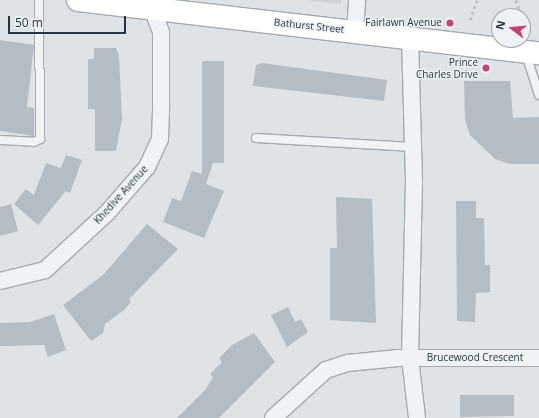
<!DOCTYPE html>
<html>
<head>
<meta charset="utf-8">
<style>
  body { margin:0 }
  #map { position:relative; width:539px; height:418px; overflow:hidden; background:#dde3e7; font-family:"Open Sans",sans-serif }
  div>[style] { position:absolute }
  [style*='--x'] { left:calc(var(--x)*1px); top:calc(var(--y)*1px); width:calc(var(--w)*1px); rotate:calc(var(--a)*1deg) }
  .built>* { inset:0; background:#cbd3d9 }
  .building>* { inset:0; background:#b4bdc4 }
  .path>* { height:2.5px; margin-top:-1.25px; transform-origin:0; background:repeating-linear-gradient(90deg,#bcc1c5 0 3px,transparent 0 6px) }
  .roads { filter:drop-shadow(1px 0 #a3abb1) drop-shadow(-1px 0 #a3abb1) drop-shadow(0 1px #a3abb1) drop-shadow(0 -1px #a3abb1) }
  .service>* { height:8px; margin:-4px; padding:0 4px; transform-origin:4px; border-radius:4px; background:#f0f3f5 }
  .minor>* { height:16px; margin:-8px; padding:0 8px; transform-origin:8px; border-radius:8px; background:#f0f3f5 }
  .secondary>* { height:22px; margin:-11px; padding:0 11px; transform-origin:11px; border-radius:11px; background:#fff }
  .dots>* { width:11px; height:11px; translate:-50% -50%; box-sizing:border-box; border:2px solid #ecf2f5; border-radius:50% }
  span { translate:-50% -50%; white-space:nowrap; text-align:center; line-height:1.15; -webkit-text-stroke:3px #ecf2f5; paint-order:stroke }
  .poi-label { font-size:10px; color:#27343d }
  .right { translate:-100% -50%; text-align:right }
  .street-label { font-size:10px; color:#27343d }
  .north { position:absolute; left:491px; top:8px; width:40px; height:40px; box-sizing:border-box; background:#ecf2f5; border:1px solid #9da6ab; border-radius:50%; rotate:286deg; font-size:11px; font-weight:700; line-height:16px; text-align:center; color:#27343d }
  .north::after { content:''; display:block; margin:auto; width:14px; height:18px; background:#cd4074; clip-path:polygon(50% 0,100% 100%,50% 72%,0 100%) }
  .scale { position:absolute; left:8px; top:16px; width:118px; height:18px; box-sizing:border-box; border:2px solid #27343d; border-top:0; padding-left:5px; font-size:12px; line-height:14px; white-space:nowrap; color:#27343d; -webkit-text-stroke:3px #ecf2f5; paint-order:stroke }
</style>
</head>
<body>
<div id="map">
  <div class="built">
    <i style="clip-path:polygon(304px 0,341px 0,341px 4px)"></i>
  </div>
  <div class="building">
    <i style="clip-path:polygon(0 40px,34px 45px,27px 107px,34px 108px,34px 136px,0 131px)"></i>
    <i style="clip-path:polygon(94px 48px,116px 48px,119px 55px,122px 119px,116px 151px,95px 151px,95px 109px,88px 109px,88px 59px,94px 59px)"></i>
    <i style="clip-path:polygon(202px 61px,224px 61px,224px 163px,213px 163px,206px 184px,224px 191px,204px 238px,163px 222px,172px 198px,181px 201px,192px 171px,202px 174px)"></i>
    <i style="clip-path:polygon(262px 63px,387px 80px,384px 101px,253px 86px,256px 65px)"></i>
    <i style="clip-path:polygon(464px 81px,510px 81px,513px 118px,539px 117px,539px 164px,510px 164px,495px 159px,470px 135px,465px 120px)"></i>
    <i style="clip-path:polygon(66px 155px,82px 160px,70px 193px,66px 191px,38px 225px,14px 204px,26px 189px,34px 195px,46px 163px,61px 168px)"></i>
    <i style="clip-path:polygon(336px 197px,372px 199px,376px 323px,330px 320px,330px 248px,337px 248px)"></i>
    <i style="clip-path:polygon(456px 201px,476px 201px,476px 218px,484px 218px,485px 265px,490px 265px,490px 292px,476px 293px,475px 322px,457px 321px)"></i>
    <i style="clip-path:polygon(11px 204px,18px 231px,0 236px,0 207px)"></i>
    <i style="clip-path:polygon(147px 224px,178px 249px,129px 299px,131px 302px,124px 310px,105px 324px,103px 333px,91px 341px,63px 305px,103px 275px)"></i>
    <i style="clip-path:polygon(288px 307px,295px 322px,301px 319px,308px 332px,287px 347px,271px 315px)"></i>
    <i style="clip-path:polygon(54px 314px,66px 350px,48px 357px,44px 345px,0 346px,0 323px,30px 322px)"></i>
    <i style="clip-path:polygon(254px 333px,275px 362px,219px 418px,177px 418px,205px 390px,213px 377px,210px 374px,222px 362px,219px 358px,232px 345px)"></i>
    <i style="clip-path:polygon(460px 395px,514px 395px,514px 416px,460px 417px)"></i>
  </div>
  <div class="path">
    <i style="--x:516;--y:0;--w:17;--a:69"></i>
    <i style="--x:470;--y:20;--w:21;--a:-71"></i>
    <i style="--x:523;--y:21;--w:5;--a:79"></i>
  </div>
  <div class="roads">
    <div class="service">
      <i style="--x:526;--y:54;--w:43;--a:72.4"></i>
      <i style="--x:256;--y:138;--w:157;--a:3.3"></i>
      <i style="--x:0;--y:140;--w:34;--a:3"></i>
      <i style="--x:34;--y:142;--w:7;--a:-27"></i>
      <i style="--x:40;--y:139;--w:139;--a:-90.4"></i>
    </div>
    <div class="minor">
      <i style="--x:355;--y:31;--w:31;--a:-86"></i>
      <i style="--x:410;--y:38;--w:144;--a:88.4"></i>
      <i style="--x:414;--y:182;--w:176;--a:91.3"></i>
      <i style="--x:410;--y:358;--w:60;--a:83.3"></i>
      <i style="--x:0;--y:281;--w:46;--a:-13.7"></i>
      <i style="--x:45;--y:270;--w:84;--a:-42.6"></i>
      <i style="--x:107;--y:213;--w:61;--a:-49"></i>
      <i style="--x:147;--y:167;--w:31;--a:-65"></i>
      <i style="--x:160;--y:139;--w:34;--a:-88"></i>
      <i style="--x:161;--y:105;--w:73;--a:-90"></i>
      <i style="--x:161;--y:32;--w:34;--a:-111"></i>
      <i style="--x:273;--y:418;--w:72;--a:-42.2"></i>
      <i style="--x:326;--y:370;--w:23;--a:-18"></i>
      <i style="--x:348;--y:363;--w:50;--a:-5.7"></i>
      <i style="--x:398;--y:358;--w:141;--a:0"></i>
    </div>
    <div class="secondary">
      <i style="--x:78;--y:0;--w:464;--a:6.6"></i>
    </div>
  </div>
  <div class="dots">
    <i style="left:450px;top:23px;background:#cd4074"></i>
    <i style="left:486px;top:68px;background:#cd4074"></i>
  </div>
  <div class="poi-label">
    <span class="right" style="left:442px;top:23px">Fairlawn Avenue</span>
    <span class="right" style="left:478px;top:68px">Prince<br>Charles Drive</span>
  </div>
  <div class="street-label">
    <span style="left:309px;top:26px;rotate:6deg">Bathurst Street</span>
    <span style="left:121px;top:195px;rotate:-48deg">Khedive Avenue</span>
    <span style="left:475px;top:358px">Brucewood Crescent</span>
  </div>
  <div class="north">N</div>
  <div class="scale">50 m</div>
</div>
</body>
</html>
